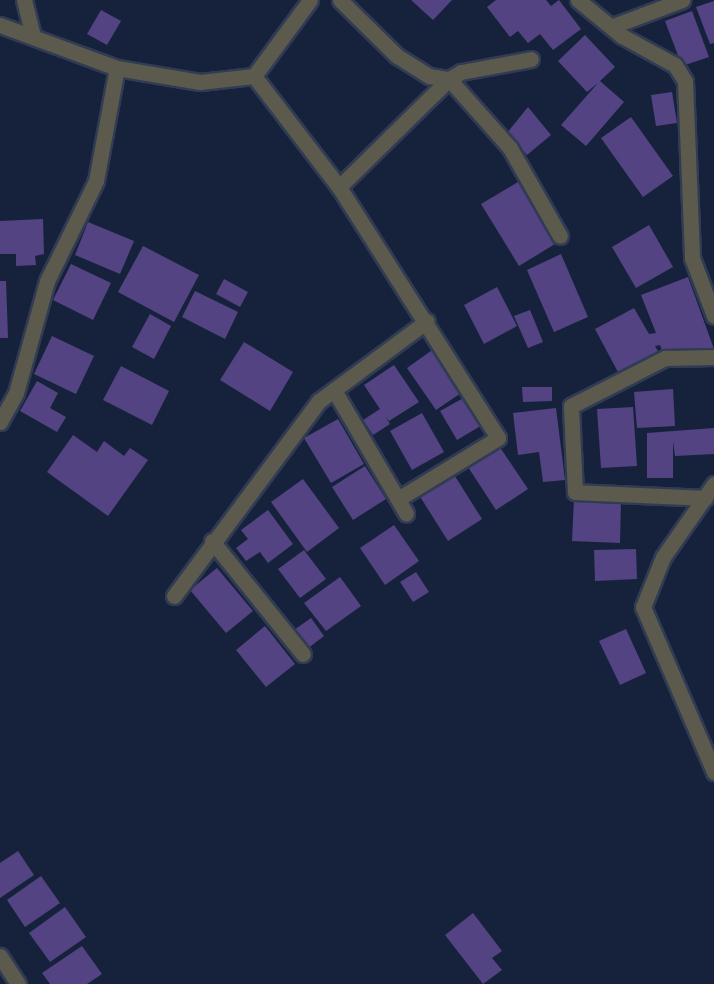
<!DOCTYPE html>
<html>
<head>
<meta charset="utf-8">
<style>
  body { margin:0 }
  #map { position:relative; width:714px; height:984px; overflow:hidden; background:#16223b; font-family:Spectral,serif }
  div>[style] { position:absolute }
  [style*='--x'] { left:calc(var(--x)*1px); top:calc(var(--y)*1px); width:calc(var(--w)*1px); rotate:calc(var(--a)*1deg) }
  .building>* { inset:0; background:#534382 }
  .roads { filter:drop-shadow(2px 0 #313c54) drop-shadow(-2px 0 #313c54) drop-shadow(0 2px #313c54) drop-shadow(0 -2px #313c54) }
  .minor>* { height:15px; margin:-7.5px; padding:0 7.5px; transform-origin:7.5px; border-radius:7.5px; background:#5c5a4c }
  span { translate:-50% -50%; white-space:nowrap; text-align:center; line-height:1.15; -webkit-text-stroke:4.5px #16223b; paint-order:stroke }
</style>
</head>
<body>
<div id="map">
  <div class="building">
    <i style="clip-path:polygon(411px 0,452px 0,433px 20px)"></i>
    <i style="clip-path:polygon(496px 0,546px 0,551px 6px,559px 0,581px 29px,553px 50px,540px 34px,528px 43px,518px 31px,510px 37px,487px 7px)"></i>
    <i style="clip-path:polygon(714px 1px,714px 43px,710px 44px,696px 7px)"></i>
    <i style="clip-path:polygon(101px 10px,121px 21px,107px 45px,87px 34px)"></i>
    <i style="clip-path:polygon(692px 11px,709px 57px,682px 66px,665px 21px)"></i>
    <i style="clip-path:polygon(585px 35px,615px 67px,600px 81px,624px 102px,586px 146px,561px 125px,598px 83px,587px 92px,558px 61px)"></i>
    <i style="clip-path:polygon(672px 92px,677px 123px,656px 126px,651px 95px)"></i>
    <i style="clip-path:polygon(528px 107px,551px 135px,527px 155px,507px 133px)"></i>
    <i style="clip-path:polygon(631px 117px,673px 176px,643px 197px,601px 138px)"></i>
    <i style="clip-path:polygon(518px 182px,555px 244px,519px 266px,481px 204px)"></i>
    <i style="clip-path:polygon(43px 219px,44px 254px,35px 256px,36px 265px,16px 266px,16px 254px,0 254px,0 221px)"></i>
    <i style="clip-path:polygon(88px 222px,134px 241px,120px 274px,75px 255px)"></i>
    <i style="clip-path:polygon(649px 225px,673px 267px,636px 288px,612px 247px)"></i>
    <i style="clip-path:polygon(143px 246px,199px 275px,174px 322px,118px 292px)"></i>
    <i style="clip-path:polygon(561px 254px,588px 317px,554px 332px,527px 270px)"></i>
    <i style="clip-path:polygon(71px 264px,111px 283px,93px 320px,53px 300px)"></i>
    <i style="clip-path:polygon(688px 277px,714px 349px,668px 366px,660px 345px,655px 346px,659px 353px,619px 374px,595px 329px,634px 308px,649px 334px,656px 333px,641px 295px)"></i>
    <i style="clip-path:polygon(224px 279px,248px 292px,240px 307px,216px 294px)"></i>
    <i style="clip-path:polygon(0 281px,6px 281px,8px 338px,0 338px)"></i>
    <i style="clip-path:polygon(497px 287px,517px 326px,484px 344px,464px 305px)"></i>
    <i style="clip-path:polygon(195px 291px,238px 312px,225px 339px,182px 317px)"></i>
    <i style="clip-path:polygon(530px 310px,543px 342px,528px 348px,514px 316px)"></i>
    <i style="clip-path:polygon(150px 314px,171px 326px,154px 359px,132px 347px)"></i>
    <i style="clip-path:polygon(52px 336px,94px 356px,76px 394px,34px 374px)"></i>
    <i style="clip-path:polygon(244px 342px,293px 372px,270px 411px,220px 380px)"></i>
    <i style="clip-path:polygon(435px 348px,464px 391px,436px 410px,407px 368px)"></i>
    <i style="clip-path:polygon(394px 365px,419px 402px,389px 421px,385px 416px,390px 424px,373px 435px,363px 420px,380px 409px,364px 385px)"></i>
    <i style="clip-path:polygon(121px 366px,169px 391px,152px 425px,103px 400px)"></i>
    <i style="clip-path:polygon(37px 381px,58px 393px,50px 408px,66px 417px,57px 432px,20px 411px)"></i>
    <i style="clip-path:polygon(522px 387px,552px 387px,552px 401px,523px 402px)"></i>
    <i style="clip-path:polygon(673px 389px,675px 426px,637px 428px,634px 392px)"></i>
    <i style="clip-path:polygon(467px 396px,484px 424px,457px 440px,440px 411px)"></i>
    <i style="clip-path:polygon(633px 407px,637px 466px,601px 468px,597px 409px)"></i>
    <i style="clip-path:polygon(556px 408px,565px 480px,543px 482px,539px 452px,518px 455px,513px 413px)"></i>
    <i style="clip-path:polygon(422px 413px,444px 452px,412px 470px,390px 431px)"></i>
    <i style="clip-path:polygon(338px 419px,364px 464px,331px 483px,304px 438px)"></i>
    <i style="clip-path:polygon(714px 428px,714px 454px,675px 456px,673px 441px,673px 478px,647px 478px,647px 433px)"></i>
    <i style="clip-path:polygon(73px 435px,97px 452px,104px 441px,124px 456px,130px 448px,148px 460px,108px 516px,47px 472px)"></i>
    <i style="clip-path:polygon(499px 446px,528px 489px,496px 510px,468px 467px)"></i>
    <i style="clip-path:polygon(365px 466px,386px 499px,353px 520px,332px 487px)"></i>
    <i style="clip-path:polygon(453px 473px,482px 519px,448px 541px,419px 495px)"></i>
    <i style="clip-path:polygon(303px 479px,339px 528px,307px 552px,271px 502px)"></i>
    <i style="clip-path:polygon(574px 498px,621px 500px,620px 543px,572px 541px)"></i>
    <i style="clip-path:polygon(268px 510px,293px 544px,268px 563px,260px 552px,246px 561px,236px 548px,248px 539px,241px 530px)"></i>
    <i style="clip-path:polygon(394px 525px,419px 561px,385px 585px,360px 548px)"></i>
    <i style="clip-path:polygon(636px 549px,637px 579px,595px 581px,594px 550px)"></i>
    <i style="clip-path:polygon(304px 550px,326px 579px,300px 598px,278px 569px)"></i>
    <i style="clip-path:polygon(217px 568px,253px 611px,226px 633px,190px 590px)"></i>
    <i style="clip-path:polygon(416px 572px,429px 592px,413px 602px,400px 582px)"></i>
    <i style="clip-path:polygon(340px 577px,361px 606px,326px 631px,304px 603px)"></i>
    <i style="clip-path:polygon(311px 618px,324px 636px,307px 649px,294px 630px)"></i>
    <i style="clip-path:polygon(265px 626px,295px 664px,266px 687px,236px 650px)"></i>
    <i style="clip-path:polygon(626px 629px,646px 673px,620px 685px,599px 641px)"></i>
    <i style="clip-path:polygon(18px 851px,34px 875px,0 898px,0 863px)"></i>
    <i style="clip-path:polygon(41px 876px,60px 903px,25px 927px,7px 900px)"></i>
    <i style="clip-path:polygon(65px 907px,86px 937px,50px 962px,29px 933px)"></i>
    <i style="clip-path:polygon(473px 913px,502px 951px,492px 958px,502px 970px,483px 984px,445px 935px)"></i>
    <i style="clip-path:polygon(82px 946px,102px 974px,87px 984px,50px 984px,42px 973px)"></i>
  </div>
  <div class="roads">
    <div class="minor">
      <i style="--x:24;--y:0;--w:37;--a:76"></i>
      <i style="--x:340;--y:0;--w:80;--a:44.5"></i>
      <i style="--x:397;--y:56;--w:38;--a:32"></i>
      <i style="--x:429;--y:76;--w:20;--a:9"></i>
      <i style="--x:449;--y:79;--w:14;--a:-30"></i>
      <i style="--x:461;--y:72;--w:71;--a:-10.5"></i>
      <i style="--x:578;--y:0;--w:57;--a:39.3"></i>
      <i style="--x:622;--y:36;--w:60;--a:28.7"></i>
      <i style="--x:675;--y:65;--w:19;--a:58"></i>
      <i style="--x:685;--y:81;--w:177;--a:87.7"></i>
      <i style="--x:692;--y:258;--w:62;--a:69.2"></i>
      <i style="--x:0;--y:25;--w:125;--a:20.2"></i>
      <i style="--x:117;--y:68;--w:84;--a:9.6"></i>
      <i style="--x:200;--y:82;--w:54;--a:-6.3"></i>
      <i style="--x:254;--y:76;--w:94;--a:-53.6"></i>
      <i style="--x:613;--y:26;--w:74;--a:-20.6"></i>
      <i style="--x:254;--y:76;--w:140;--a:52.6"></i>
      <i style="--x:339;--y:187;--w:297;--a:57.6"></i>
      <i style="--x:498;--y:438;--w:117;--a:148.6"></i>
      <i style="--x:339;--y:187;--w:154;--a:-44.5"></i>
      <i style="--x:449;--y:79;--w:92;--a:48.5"></i>
      <i style="--x:510;--y:148;--w:101;--a:60.4"></i>
      <i style="--x:334;--y:390;--w:143;--a:59.7"></i>
      <i style="--x:0;--y:422;--w:33;--a:-61"></i>
      <i style="--x:16;--y:393;--w:116;--a:-74.5"></i>
      <i style="--x:47;--y:281;--w:111;--a:-63.9"></i>
      <i style="--x:96;--y:181;--w:115;--a:-79.5"></i>
      <i style="--x:714;--y:484;--w:89;--a:124.9"></i>
      <i style="--x:663;--y:557;--w:54;--a:111.8"></i>
      <i style="--x:643;--y:607;--w:180;--a:66.7"></i>
      <i style="--x:705;--y:498;--w:130;--a:-177.4"></i>
      <i style="--x:575;--y:492;--w:86;--a:-92.7"></i>
      <i style="--x:571;--y:406;--w:106;--a:-27.1"></i>
      <i style="--x:665;--y:358;--w:49;--a:-1.2"></i>
      <i style="--x:212;--y:541;--w:145;--a:51.2"></i>
      <i style="--x:174;--y:596;--w:243;--a:-53.4"></i>
      <i style="--x:319;--y:401;--w:134;--a:-36.5"></i>
      <i style="--x:0;--y:956;--w:33;--a:57"></i>
    </div>
  </div>
</div>
</body>
</html>
